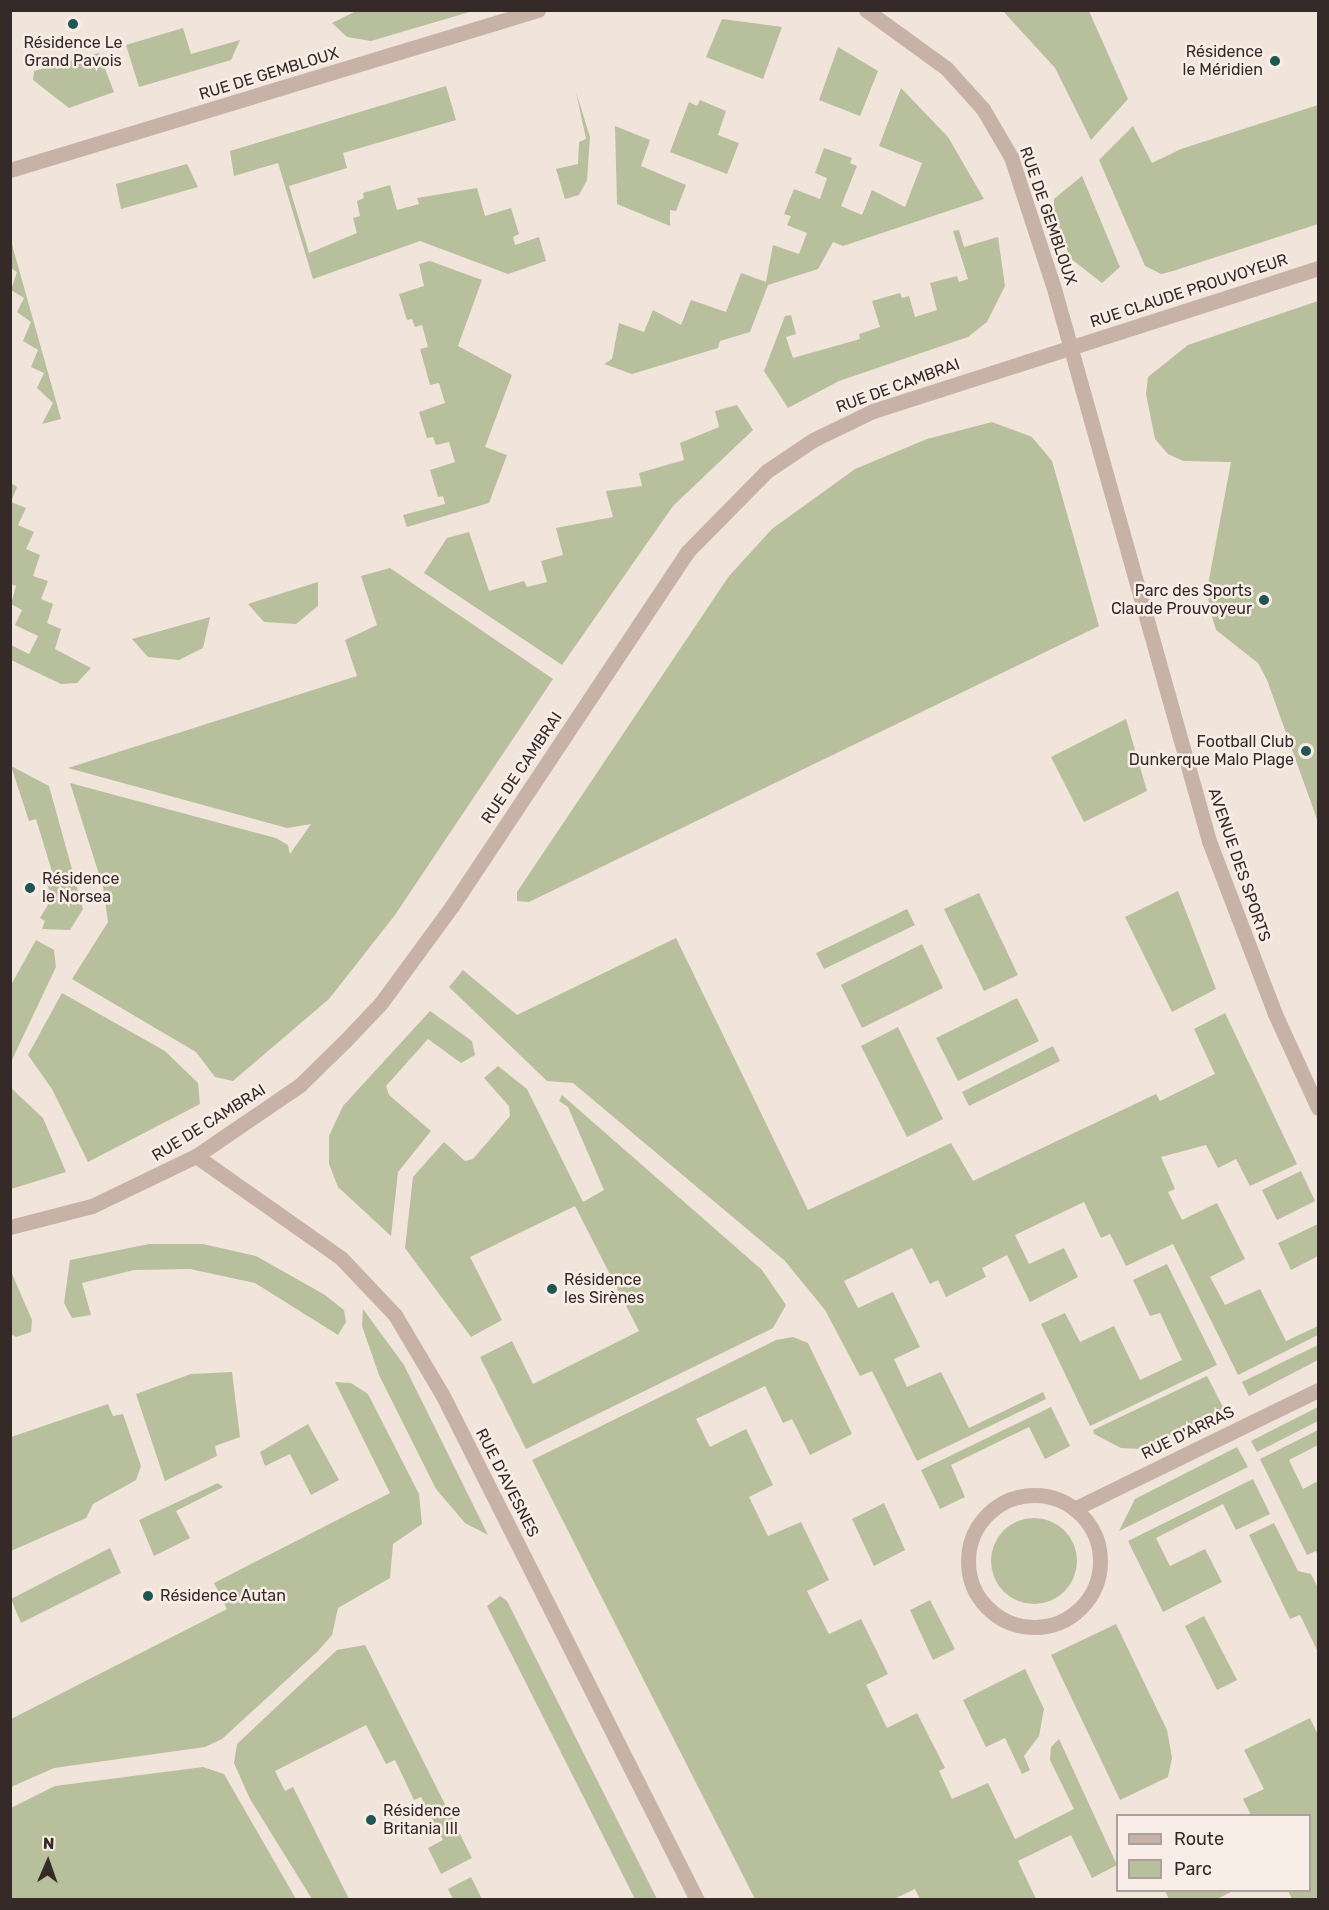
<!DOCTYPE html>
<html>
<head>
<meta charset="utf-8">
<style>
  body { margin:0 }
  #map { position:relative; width:1329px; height:1910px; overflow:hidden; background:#f1e4db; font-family:Rubik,sans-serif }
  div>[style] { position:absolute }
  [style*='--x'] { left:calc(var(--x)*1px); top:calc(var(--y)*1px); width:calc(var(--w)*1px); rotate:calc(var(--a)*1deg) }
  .green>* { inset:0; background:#b8bf9c }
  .round { border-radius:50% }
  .minor>* { height:15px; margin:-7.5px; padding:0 7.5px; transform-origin:7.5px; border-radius:7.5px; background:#c8b2a7 }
  .minor>.ring { margin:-7.5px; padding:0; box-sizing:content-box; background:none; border:15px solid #c8b2a7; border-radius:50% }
  .tertiary>* { height:15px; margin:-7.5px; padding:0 7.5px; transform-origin:7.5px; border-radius:7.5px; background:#c8b2a7 }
  .dots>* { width:16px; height:16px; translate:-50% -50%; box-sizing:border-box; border:3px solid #f9eee7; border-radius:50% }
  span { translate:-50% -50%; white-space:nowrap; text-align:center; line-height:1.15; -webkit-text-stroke:5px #f9eee7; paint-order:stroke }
  .poi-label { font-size:16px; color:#352a28 }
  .right { translate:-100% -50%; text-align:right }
  .left { translate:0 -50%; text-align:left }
  .street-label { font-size:16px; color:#352a28 }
  .frame { position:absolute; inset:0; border:12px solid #352a28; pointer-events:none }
  .legend { position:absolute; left:1116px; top:1814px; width:195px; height:78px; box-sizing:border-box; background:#f9eee7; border:2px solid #aba09b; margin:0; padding:8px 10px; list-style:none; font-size:18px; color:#352a28 }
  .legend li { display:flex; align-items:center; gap:12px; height:30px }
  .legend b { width:30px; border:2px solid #aba09b }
  .north { position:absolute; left:18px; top:1832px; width:60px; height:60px; -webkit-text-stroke:4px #f9eee7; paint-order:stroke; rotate:2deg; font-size:16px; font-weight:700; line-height:24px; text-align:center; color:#352a28 }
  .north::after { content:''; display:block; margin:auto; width:21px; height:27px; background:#352a28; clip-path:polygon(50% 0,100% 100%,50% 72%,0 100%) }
</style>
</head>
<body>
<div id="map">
  <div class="green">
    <i style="clip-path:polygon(358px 10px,473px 10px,473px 11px,371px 41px,347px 37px,332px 23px)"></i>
    <i style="clip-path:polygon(1003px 11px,1089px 11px,1128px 99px,1091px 140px,1055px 68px)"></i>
    <i style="clip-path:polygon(722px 19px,782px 27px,763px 79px,706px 57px)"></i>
    <i style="clip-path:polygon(183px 28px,191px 54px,240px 40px,231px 60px,139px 87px,126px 45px)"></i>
    <i style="clip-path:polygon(838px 47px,878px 71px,860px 116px,819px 100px)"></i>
    <i style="clip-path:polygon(99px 53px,114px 92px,69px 108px,33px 80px,34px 71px)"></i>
    <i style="clip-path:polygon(446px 86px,456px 120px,343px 153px,347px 168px,289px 186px,309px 253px,357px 233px,353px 218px,360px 216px,357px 201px,364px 198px,363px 193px,390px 185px,397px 210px,419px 204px,417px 198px,477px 188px,485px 216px,511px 208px,519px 234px,513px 237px,515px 245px,539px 237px,546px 261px,508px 274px,420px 241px,313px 279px,278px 163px,234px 176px,230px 151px)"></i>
    <i style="clip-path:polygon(901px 88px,948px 137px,984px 199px,843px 246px,833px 242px,818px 269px,768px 285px,750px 332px,720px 341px,718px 348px,632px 374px,604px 364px,612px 359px,619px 323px,644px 332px,653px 310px,681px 325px,691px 300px,726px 312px,741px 273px,766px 282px,773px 245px,799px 254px,807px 233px,787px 225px,791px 216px,784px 214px,794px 189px,820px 199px,827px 178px,815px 173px,824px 148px,852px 158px,850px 163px,857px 166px,841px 206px,862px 215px,872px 190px,905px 207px,922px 163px,879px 146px)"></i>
    <i style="clip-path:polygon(576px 92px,590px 137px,587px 180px,579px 195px,565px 199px,556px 169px,578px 164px,579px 142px,586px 139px)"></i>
    <i style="clip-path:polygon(700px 100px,726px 111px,718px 135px,739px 143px,727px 174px,670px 152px,689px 102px,697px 106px)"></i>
    <i style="clip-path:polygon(1318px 105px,1318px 224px,1173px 271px,1161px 274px,1145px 266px,1099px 160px,1133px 126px,1152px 163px,1181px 149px)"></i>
    <i style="clip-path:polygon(615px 126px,650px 140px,641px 166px,686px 185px,676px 211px,670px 210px,670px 226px,617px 204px)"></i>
    <i style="clip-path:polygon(187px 164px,198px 187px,121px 209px,116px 184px)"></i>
    <i style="clip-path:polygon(1082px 176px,1120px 267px,1102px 283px,1070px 258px,1054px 213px,1054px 199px)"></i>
    <i style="clip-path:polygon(959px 230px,964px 247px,998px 237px,1005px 286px,987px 322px,968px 337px,839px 381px,788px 408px,764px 371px,785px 316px,791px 315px,796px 334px,786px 337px,793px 358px,860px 339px,859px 334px,880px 327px,872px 301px,900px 293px,902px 298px,909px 296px,915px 317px,937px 310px,930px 283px,957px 276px,959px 282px,968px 279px,953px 231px)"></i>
    <i style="clip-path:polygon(11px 241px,61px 419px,42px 424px,53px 403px,37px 388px,44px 373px,31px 367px,38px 350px,23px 341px,31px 322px,17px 312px,24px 298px,11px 290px,17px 272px,11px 268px)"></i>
    <i style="clip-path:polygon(430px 261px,482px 280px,458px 346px,512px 375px,485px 447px,507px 455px,489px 503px,407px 527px,403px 515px,445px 504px,443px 496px,438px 497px,430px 470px,455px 462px,449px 442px,436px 445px,433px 437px,427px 438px,419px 412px,445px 403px,439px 383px,430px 385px,420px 349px,428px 347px,422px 325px,415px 327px,412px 319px,407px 320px,399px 294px,424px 286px,419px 264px)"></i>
    <i style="clip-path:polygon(1318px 301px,1318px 822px,1267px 680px,1258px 663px,1216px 630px,1210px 610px,1207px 590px,1231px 462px,1183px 461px,1168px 454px,1155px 439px,1146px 394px,1148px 377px,1188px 345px)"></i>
    <i style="clip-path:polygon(737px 405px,753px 430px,673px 506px,562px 665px,424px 573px,447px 538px,469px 532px,489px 591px,524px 581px,527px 587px,547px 582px,541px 561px,563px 555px,556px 528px,613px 517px,606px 491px,642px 486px,639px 473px,684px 460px,680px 443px,719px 427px,715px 411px)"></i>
    <i style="clip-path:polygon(992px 422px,1032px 437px,1052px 461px,1099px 626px,529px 902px,517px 901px,517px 892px,729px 576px,772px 529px,855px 469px,927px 439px)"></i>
    <i style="clip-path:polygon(11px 483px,17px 487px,11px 502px,26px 508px,18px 525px,34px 532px,26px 549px,40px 555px,33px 576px,48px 581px,41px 599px,53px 604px,47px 623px,61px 629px,55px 649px,91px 668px,77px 683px,61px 684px,11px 660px,11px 645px,29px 654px,38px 636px,15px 625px,22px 610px,11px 604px,16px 586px,11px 584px)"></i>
    <i style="clip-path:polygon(390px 568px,553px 679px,395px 915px,329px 999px,233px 1081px,215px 1077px,196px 1052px,72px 979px,108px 922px,103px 887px,70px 783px,276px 838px,288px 845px,290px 854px,311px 824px,287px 828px,68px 768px,357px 676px,345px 640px,377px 625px,361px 576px)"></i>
    <i style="clip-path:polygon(318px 582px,318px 606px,296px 624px,264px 622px,248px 604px)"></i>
    <i style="clip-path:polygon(210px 617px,203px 648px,179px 660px,148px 657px,132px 639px)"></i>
    <i style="clip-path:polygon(1126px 719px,1147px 791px,1084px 822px,1051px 757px)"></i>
    <i style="clip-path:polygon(11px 766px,49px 786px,83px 909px,70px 930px,42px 929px,45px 921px,40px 918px,52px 898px,45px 878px,53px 875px,36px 819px,29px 821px)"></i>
    <i style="clip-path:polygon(1178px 891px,1216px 989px,1172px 1012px,1125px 917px)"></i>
    <i style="clip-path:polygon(979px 893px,1018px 975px,984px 991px,944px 909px)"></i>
    <i style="clip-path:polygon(907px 909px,915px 925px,824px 969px,816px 953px)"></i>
    <i style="clip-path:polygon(676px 938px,808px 1210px,951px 1143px,973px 1181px,1156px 1094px,1160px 1101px,1215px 1074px,1194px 1029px,1225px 1013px,1297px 1164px,1250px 1186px,1236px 1159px,1218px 1168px,1206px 1145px,1161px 1157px,1175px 1189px,1168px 1192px,1182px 1220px,1217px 1203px,1245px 1259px,1210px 1277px,1225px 1305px,1260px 1289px,1286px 1341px,1318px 1326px,1318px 1335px,1238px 1375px,1173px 1244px,1126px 1266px,1110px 1234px,1101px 1238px,1084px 1202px,1015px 1235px,1029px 1264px,1064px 1248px,1078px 1277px,1030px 1302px,1007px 1255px,982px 1268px,986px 1277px,946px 1297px,938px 1280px,930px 1284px,912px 1248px,844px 1281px,858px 1308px,893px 1292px,920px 1347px,894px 1359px,907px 1387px,941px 1372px,969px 1428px,1043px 1392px,1046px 1399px,917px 1461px,872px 1371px,860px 1376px,825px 1310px,785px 1261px,573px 1083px,547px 1081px,449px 987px,463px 970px,517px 1015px)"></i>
    <i style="clip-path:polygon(36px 940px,54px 950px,56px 967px,11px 1062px,11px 985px)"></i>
    <i style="clip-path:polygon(922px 944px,943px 988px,862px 1028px,841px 985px)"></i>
    <i style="clip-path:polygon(62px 993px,165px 1051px,198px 1083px,200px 1104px,88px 1162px,52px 1089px,28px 1055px)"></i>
    <i style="clip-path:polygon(1017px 998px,1039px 1041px,958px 1081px,936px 1038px)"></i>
    <i style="clip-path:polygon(430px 1011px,472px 1041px,475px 1055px,461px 1063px,428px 1039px,386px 1086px,389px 1095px,431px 1131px,398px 1172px,391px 1236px,338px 1187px,329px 1164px,329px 1136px,343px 1106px)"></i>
    <i style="clip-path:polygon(898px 1027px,943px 1119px,907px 1137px,861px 1046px)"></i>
    <i style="clip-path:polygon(1053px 1046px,1060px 1061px,969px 1106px,962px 1092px)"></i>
    <i style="clip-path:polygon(498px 1066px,527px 1089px,583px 1202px,604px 1190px,568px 1107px,559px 1101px,562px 1095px,762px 1270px,786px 1305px,773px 1328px,526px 1449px,480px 1357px,512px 1341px,533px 1384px,639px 1331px,575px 1206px,470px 1257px,502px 1320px,471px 1337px,405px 1248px,413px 1177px,444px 1142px,465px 1161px,473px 1159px,510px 1116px,509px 1106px,484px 1078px)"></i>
    <i style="clip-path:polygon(10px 1087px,43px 1118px,66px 1172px,11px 1189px)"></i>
    <i style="clip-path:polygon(1301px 1171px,1315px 1201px,1277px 1220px,1262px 1190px)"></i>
    <i style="clip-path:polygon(1318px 1224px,1318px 1256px,1291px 1270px,1278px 1243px)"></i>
    <i style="clip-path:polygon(149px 1244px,203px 1244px,256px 1256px,325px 1295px,344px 1310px,346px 1322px,338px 1335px,255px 1283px,190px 1269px,134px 1270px,82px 1283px,91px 1315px,72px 1318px,64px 1303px,70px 1260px)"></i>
    <i style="clip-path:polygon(1167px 1264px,1217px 1365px,1090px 1426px,1041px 1324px,1065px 1313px,1080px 1342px,1114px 1326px,1140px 1380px,1182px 1360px,1160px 1313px,1150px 1316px,1133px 1280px)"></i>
    <i style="clip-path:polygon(10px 1269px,32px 1320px,31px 1332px,16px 1337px,11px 1334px)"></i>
    <i style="clip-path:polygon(363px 1309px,404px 1365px,488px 1535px,465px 1523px,436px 1489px,379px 1375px,362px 1326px)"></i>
    <i style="clip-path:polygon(793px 1337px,808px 1343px,852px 1434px,810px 1455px,792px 1419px,783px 1423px,765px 1386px,696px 1419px,710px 1447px,746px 1429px,773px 1485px,749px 1497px,768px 1536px,801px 1522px,829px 1580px,807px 1591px,829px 1634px,861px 1619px,888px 1674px,866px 1685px,887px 1728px,917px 1713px,945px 1768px,939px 1771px,952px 1799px,988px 1783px,1015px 1839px,1074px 1809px,1050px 1760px,1051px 1747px,1059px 1739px,1117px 1865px,1092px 1878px,1071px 1835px,1018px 1861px,1036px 1899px,920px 1899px,915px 1889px,894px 1899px,755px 1899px,532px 1460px,776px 1340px)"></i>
    <i style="clip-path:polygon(1318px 1345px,1318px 1360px,1249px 1396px,1242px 1382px)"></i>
    <i style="clip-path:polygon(232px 1372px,240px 1437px,215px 1446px,217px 1456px,165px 1481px,136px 1394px,191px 1374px)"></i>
    <i style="clip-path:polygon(1207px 1376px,1224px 1409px,1142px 1449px,1121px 1448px,1094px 1434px,1093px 1430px)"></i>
    <i style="clip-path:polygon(335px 1382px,351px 1383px,368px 1394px,419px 1494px,422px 1524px,393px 1544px,390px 1578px,338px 1608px,332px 1635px,318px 1651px,222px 1739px,205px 1747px,54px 1768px,11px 1787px,11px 1719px,227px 1609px,214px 1583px,390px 1493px)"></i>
    <i style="clip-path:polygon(108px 1404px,113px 1416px,123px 1414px,141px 1466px,136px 1480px,93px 1504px,86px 1518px,11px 1551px,11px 1437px)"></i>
    <i style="clip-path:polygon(1051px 1407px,1070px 1446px,1045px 1459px,1029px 1427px,951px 1465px,965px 1497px,940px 1509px,921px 1470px)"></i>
    <i style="clip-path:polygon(1318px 1407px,1318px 1421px,1257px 1452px,1251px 1441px)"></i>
    <i style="clip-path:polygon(308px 1424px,339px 1480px,311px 1495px,290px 1454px,265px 1466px,260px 1452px)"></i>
    <i style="clip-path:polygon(1318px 1430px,1318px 1445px,1289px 1460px,1303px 1489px,1318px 1481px,1318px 1556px,1316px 1551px,1307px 1555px,1260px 1459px)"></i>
    <i style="clip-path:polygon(1237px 1447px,1248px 1467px,1119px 1531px,1135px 1499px)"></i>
    <i style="clip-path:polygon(1253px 1479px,1270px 1514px,1236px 1530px,1223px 1504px,1156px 1538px,1170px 1566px,1205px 1549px,1222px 1582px,1163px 1612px,1128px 1541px)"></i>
    <i style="clip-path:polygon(218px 1483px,223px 1487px,176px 1511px,190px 1538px,154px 1556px,139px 1520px)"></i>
    <i style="clip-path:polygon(884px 1503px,905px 1550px,874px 1566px,852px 1519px)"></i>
    <i class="round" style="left:991px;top:1518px;width:86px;height:86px"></i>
    <i style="clip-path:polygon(1274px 1523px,1298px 1571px,1311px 1574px,1318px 1588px,1318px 1652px,1300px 1615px,1290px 1619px,1249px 1535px)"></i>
    <i style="clip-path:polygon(110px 1548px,121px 1573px,21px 1623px,11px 1599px)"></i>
    <i style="clip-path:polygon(500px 1596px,507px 1601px,657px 1899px,635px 1899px,487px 1606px)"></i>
    <i style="clip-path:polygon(930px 1600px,955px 1649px,933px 1660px,910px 1610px)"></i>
    <i style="clip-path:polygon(1204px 1616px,1237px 1680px,1217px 1690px,1185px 1626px)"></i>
    <i style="clip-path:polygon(1116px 1624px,1167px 1730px,1172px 1758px,1168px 1777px,1120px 1800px,1051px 1655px)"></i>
    <i style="clip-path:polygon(365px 1645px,472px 1858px,441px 1874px,428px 1848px,443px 1840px,421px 1797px,414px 1800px,395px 1760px,386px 1764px,366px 1725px,275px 1771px,285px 1791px,293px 1787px,349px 1899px,312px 1899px,250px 1799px,234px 1763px,237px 1744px,337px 1650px)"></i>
    <i style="clip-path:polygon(1025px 1669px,1044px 1709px,1039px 1736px,1024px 1756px,1030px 1770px,1022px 1774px,1005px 1738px,986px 1747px,963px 1700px)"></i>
    <i style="clip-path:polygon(1310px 1718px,1318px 1735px,1318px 1899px,1292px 1899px,1288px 1891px,1310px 1890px,1310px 1816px,1251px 1815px,1243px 1799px,1264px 1789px,1244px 1750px)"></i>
    <i style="clip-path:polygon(203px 1767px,224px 1774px,296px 1899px,11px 1899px,11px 1808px,55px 1786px)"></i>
    <i style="clip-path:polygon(471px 1877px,482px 1899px,453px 1899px,448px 1889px)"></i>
    <i style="clip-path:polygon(1165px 1891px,1233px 1891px,1215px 1900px,1169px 1899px)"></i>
  </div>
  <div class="minor">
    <i style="--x:196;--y:1156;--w:177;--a:35.1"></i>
    <i style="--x:341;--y:1258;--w:79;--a:46.5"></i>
    <i style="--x:395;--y:1315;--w:92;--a:59.3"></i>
    <i style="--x:442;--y:1394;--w:567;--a:63.25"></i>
    <i style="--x:10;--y:1227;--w:85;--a:-14.4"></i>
    <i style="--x:92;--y:1206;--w:115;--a:-25.7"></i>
    <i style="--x:196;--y:1156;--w:126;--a:-34.3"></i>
    <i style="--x:300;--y:1085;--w:63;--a:-44.4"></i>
    <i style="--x:345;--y:1041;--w:52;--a:-46.5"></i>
    <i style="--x:381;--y:1003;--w:120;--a:-53.8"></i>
    <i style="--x:452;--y:906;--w:425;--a:-56.4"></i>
    <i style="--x:687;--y:552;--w:114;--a:-45.4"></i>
    <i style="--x:767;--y:471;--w:55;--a:-34"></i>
    <i style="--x:813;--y:440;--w:67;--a:-25.8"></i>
    <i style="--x:873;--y:411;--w:467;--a:-17.8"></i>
    <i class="ring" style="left:968px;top:1495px;width:117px;height:117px"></i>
    <i style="--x:1074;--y:1509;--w:271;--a:-26"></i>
  </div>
  <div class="tertiary">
    <i style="--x:866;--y:10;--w:99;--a:35.9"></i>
    <i style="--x:946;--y:68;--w:55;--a:47.9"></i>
    <i style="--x:983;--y:109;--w:56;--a:59.7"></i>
    <i style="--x:1011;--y:157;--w:142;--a:71.9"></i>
    <i style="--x:1055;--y:292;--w:570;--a:74.33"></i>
    <i style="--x:1209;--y:841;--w:185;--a:69.1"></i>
    <i style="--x:1275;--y:1014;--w:103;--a:65.4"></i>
    <i style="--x:10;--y:170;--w:552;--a:-16.86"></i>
  </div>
  <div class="dots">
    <i style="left:73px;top:24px;background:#1f5552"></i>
    <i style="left:1275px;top:61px;background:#1f5552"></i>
    <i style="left:1264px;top:600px;background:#1f5552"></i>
    <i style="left:1306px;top:751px;background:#1f5552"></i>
    <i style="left:30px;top:888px;background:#1f5552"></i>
    <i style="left:552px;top:1289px;background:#1f5552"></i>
    <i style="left:148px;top:1596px;background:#1f5552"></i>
    <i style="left:371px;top:1820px;background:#1f5552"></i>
  </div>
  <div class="poi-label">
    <span style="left:73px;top:52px">Résidence Le<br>Grand Pavois</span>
    <span class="right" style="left:1263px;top:61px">Résidence<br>le Méridien</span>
    <span class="right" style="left:1252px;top:600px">Parc des Sports<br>Claude Prouvoyeur</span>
    <span class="right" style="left:1294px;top:751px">Football Club<br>Dunkerque Malo Plage</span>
    <span class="left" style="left:42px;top:888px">Résidence<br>le Norsea</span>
    <span class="left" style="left:564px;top:1289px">Résidence<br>les Sirènes</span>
    <span class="left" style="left:160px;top:1596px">Résidence Autan</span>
    <span class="left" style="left:383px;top:1820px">Résidence<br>Britania III</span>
  </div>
  <div class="street-label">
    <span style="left:269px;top:74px;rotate:-17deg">RUE DE GEMBLOUX</span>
    <span style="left:1048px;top:216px;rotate:71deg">RUE DE GEMBLOUX</span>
    <span style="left:1189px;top:291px;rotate:-18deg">RUE CLAUDE PROUVOYEUR</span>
    <span style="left:898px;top:386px;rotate:-20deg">RUE DE CAMBRAI</span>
    <span style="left:522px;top:768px;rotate:-56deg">RUE DE CAMBRAI</span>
    <span style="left:1239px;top:865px;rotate:71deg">AVENUE DES SPORTS</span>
    <span style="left:209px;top:1123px;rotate:-32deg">RUE DE CAMBRAI</span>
    <span style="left:1188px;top:1433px;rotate:-26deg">RUE D'ARRAS</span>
    <span style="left:507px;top:1483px;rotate:63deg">RUE D'AVESNES</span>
  </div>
  <div class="frame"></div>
  <ul class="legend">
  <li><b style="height:8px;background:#c8b2a7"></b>Route</li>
  <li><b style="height:16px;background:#b8bf9c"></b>Parc</li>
  </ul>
  <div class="north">N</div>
</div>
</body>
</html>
